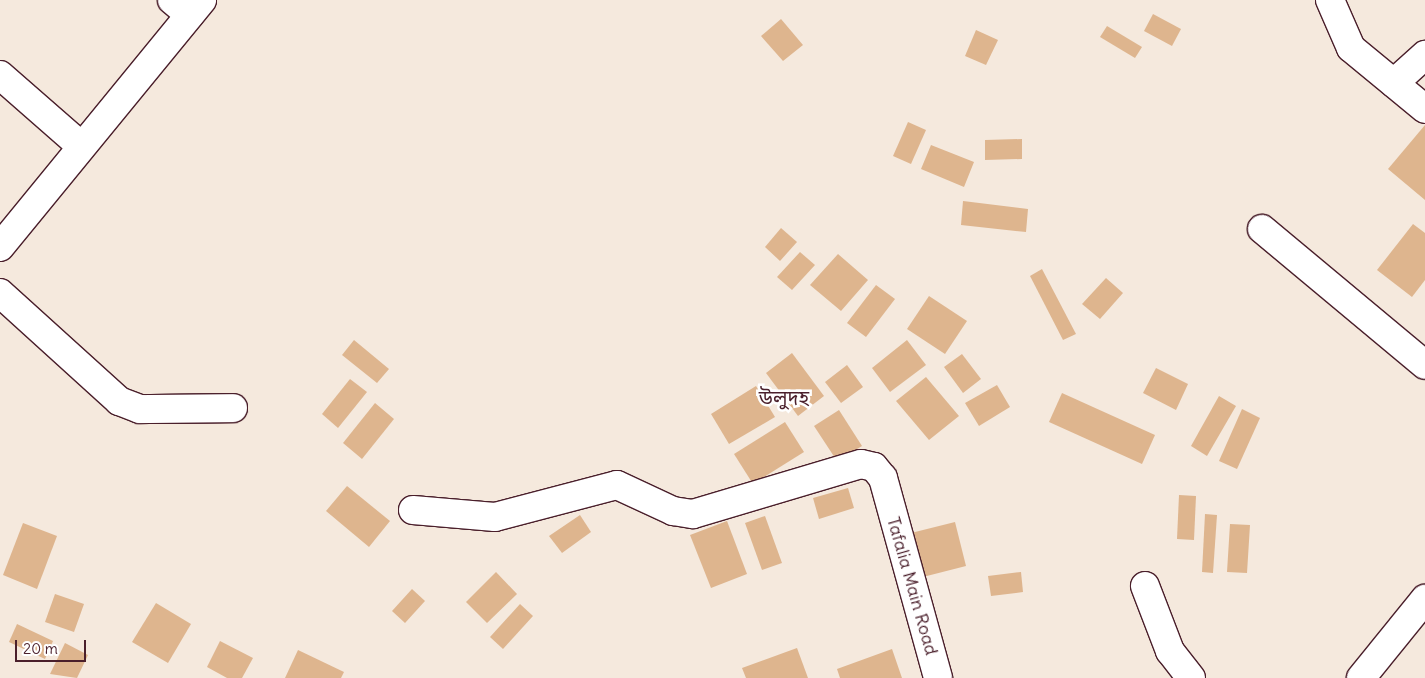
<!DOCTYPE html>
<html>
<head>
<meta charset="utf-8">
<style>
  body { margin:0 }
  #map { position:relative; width:1425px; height:678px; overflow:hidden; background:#f5e9dd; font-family:Delius,"Noto Sans Bengali",sans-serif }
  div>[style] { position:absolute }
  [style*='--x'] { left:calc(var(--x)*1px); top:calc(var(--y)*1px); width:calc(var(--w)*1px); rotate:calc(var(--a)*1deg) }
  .building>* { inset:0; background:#deb58e }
  .roads { filter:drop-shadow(1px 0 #4a1f2b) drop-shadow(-1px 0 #4a1f2b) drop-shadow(0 1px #4a1f2b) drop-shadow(0 -1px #4a1f2b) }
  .minor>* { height:28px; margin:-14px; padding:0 14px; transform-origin:14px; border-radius:14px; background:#fff }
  span { translate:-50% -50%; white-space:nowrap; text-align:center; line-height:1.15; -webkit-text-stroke:5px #fff; paint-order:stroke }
  .street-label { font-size:18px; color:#4a1f2b }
  .quarter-label { font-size:20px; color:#4a1f2b }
  .scale { position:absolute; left:15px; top:640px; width:71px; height:22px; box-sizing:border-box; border:2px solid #4a1f2b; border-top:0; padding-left:6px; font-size:15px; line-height:18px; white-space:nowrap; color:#4a1f2b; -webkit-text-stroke:4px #fff; paint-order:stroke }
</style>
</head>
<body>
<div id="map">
  <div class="building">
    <i style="clip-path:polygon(1153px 14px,1181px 29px,1172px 46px,1144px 31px)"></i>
    <i style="clip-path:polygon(781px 19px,803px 45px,783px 61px,761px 36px)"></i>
    <i style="clip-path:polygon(1107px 26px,1142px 47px,1135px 58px,1100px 37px)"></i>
    <i style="clip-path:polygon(976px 30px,998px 40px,986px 65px,965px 56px)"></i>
    <i style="clip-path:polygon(908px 122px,926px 130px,911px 164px,893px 156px)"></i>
    <i style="clip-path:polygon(1425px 125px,1425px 200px,1388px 169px)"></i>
    <i style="clip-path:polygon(1022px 139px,1022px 159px,985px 160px,985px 140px)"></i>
    <i style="clip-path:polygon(931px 145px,974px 162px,964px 187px,921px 169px)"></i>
    <i style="clip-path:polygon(963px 201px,1028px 209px,1026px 232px,961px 225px)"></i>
    <i style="clip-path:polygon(1413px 224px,1425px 233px,1425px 280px,1412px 297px,1377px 270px)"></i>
    <i style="clip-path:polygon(781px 228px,797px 242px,780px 261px,765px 247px)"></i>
    <i style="clip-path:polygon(800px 252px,815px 265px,792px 290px,777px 277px)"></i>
    <i style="clip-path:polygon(838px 254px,868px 280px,841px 311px,810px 285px)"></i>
    <i style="clip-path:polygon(1042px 269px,1076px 334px,1063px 340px,1030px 276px)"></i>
    <i style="clip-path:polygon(1106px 278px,1123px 293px,1100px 319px,1082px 304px)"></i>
    <i style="clip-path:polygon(876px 285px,895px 299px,866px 337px,847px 323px)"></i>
    <i style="clip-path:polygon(929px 296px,967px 321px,945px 354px,907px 329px)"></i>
    <i style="clip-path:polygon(354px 340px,389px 369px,377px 383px,342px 355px)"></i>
    <i style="clip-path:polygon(907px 340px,926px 365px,890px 392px,872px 368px)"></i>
    <i style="clip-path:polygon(792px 353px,824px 396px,798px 416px,766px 373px)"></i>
    <i style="clip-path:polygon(962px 354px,981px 379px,963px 393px,944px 367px)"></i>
    <i style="clip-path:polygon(847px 365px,863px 387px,841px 403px,825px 382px)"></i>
    <i style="clip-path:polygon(1156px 368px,1188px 384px,1176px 410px,1143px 393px)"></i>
    <i style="clip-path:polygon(926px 377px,959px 416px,929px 440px,896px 401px)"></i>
    <i style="clip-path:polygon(350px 379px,367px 392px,338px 428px,322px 414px)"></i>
    <i style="clip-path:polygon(997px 385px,1010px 407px,979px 426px,965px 403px)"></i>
    <i style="clip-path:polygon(756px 386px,775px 417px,729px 444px,711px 414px)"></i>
    <i style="clip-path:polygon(1062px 393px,1155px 435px,1142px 464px,1049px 422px)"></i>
    <i style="clip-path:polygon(1219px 396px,1236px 406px,1207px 456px,1191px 446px)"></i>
    <i style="clip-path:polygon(375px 403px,394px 419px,362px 459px,343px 443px)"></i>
    <i style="clip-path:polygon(1242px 409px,1260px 418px,1237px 469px,1219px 461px)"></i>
    <i style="clip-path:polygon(839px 410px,862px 446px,837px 461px,814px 426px)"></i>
    <i style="clip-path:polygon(785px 422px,804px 452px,753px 484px,734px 454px)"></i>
    <i style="clip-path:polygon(347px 486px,390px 521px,369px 547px,326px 511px)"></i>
    <i style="clip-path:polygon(848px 488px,854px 508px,819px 519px,813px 498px)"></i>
    <i style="clip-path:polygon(1179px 495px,1196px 496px,1194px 540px,1177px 539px)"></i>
    <i style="clip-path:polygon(1205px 514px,1217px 515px,1213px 573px,1202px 572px)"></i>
    <i style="clip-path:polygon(580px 515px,591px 532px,562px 553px,549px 536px)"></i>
    <i style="clip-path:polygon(765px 516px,782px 563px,762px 570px,745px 523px)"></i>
    <i style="clip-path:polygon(727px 521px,747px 574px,711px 588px,690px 535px)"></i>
    <i style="clip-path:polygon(955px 522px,966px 566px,915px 579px,903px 535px)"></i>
    <i style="clip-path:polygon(23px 523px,57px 536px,37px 589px,3px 575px)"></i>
    <i style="clip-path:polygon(1230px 524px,1250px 525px,1247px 573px,1227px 572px)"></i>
    <i style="clip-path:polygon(496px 572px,517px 594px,487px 623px,466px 602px)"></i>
    <i style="clip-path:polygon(1021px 572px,1023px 592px,991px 596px,988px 576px)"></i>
    <i style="clip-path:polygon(412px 589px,425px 601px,405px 623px,392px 611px)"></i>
    <i style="clip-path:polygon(55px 594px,84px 604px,74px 632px,45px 622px)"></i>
    <i style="clip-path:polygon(156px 603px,191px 624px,168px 663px,132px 642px)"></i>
    <i style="clip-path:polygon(520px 604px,533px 616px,503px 649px,490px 637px)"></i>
    <i style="clip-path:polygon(17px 624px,53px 641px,45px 659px,9px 642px)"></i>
    <i style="clip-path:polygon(220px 641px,253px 658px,242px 678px,227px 678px,207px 667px)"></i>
    <i style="clip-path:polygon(65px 643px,88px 655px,77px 678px,50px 674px)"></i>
    <i style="clip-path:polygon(797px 648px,808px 678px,746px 678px,742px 668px)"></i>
    <i style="clip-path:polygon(892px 649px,902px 678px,840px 678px,837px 669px)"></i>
    <i style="clip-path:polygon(298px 650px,344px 672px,341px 678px,285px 678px)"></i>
  </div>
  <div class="roads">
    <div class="minor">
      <i style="--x:172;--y:0;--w:23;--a:40"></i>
      <i style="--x:1330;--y:0;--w:52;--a:66.4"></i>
      <i style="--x:1351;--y:48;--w:96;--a:39.5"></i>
      <i style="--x:0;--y:75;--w:108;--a:41.2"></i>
      <i style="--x:1394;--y:83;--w:42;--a:-42.1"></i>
      <i style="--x:1262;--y:229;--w:212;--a:39.8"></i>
      <i style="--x:0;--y:247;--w:319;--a:-50.7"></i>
      <i style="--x:0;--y:293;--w:161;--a:42.2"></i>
      <i style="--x:119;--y:401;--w:22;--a:21"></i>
      <i style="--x:140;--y:409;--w:93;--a:-0.6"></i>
      <i style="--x:413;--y:510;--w:82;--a:4.9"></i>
      <i style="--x:495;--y:517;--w:126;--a:-14.7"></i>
      <i style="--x:617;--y:485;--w:62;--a:24.9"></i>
      <i style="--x:673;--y:511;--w:20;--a:9"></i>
      <i style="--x:693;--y:514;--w:175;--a:-16.6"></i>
      <i style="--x:861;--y:464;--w:13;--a:13"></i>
      <i style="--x:874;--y:467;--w:14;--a:51"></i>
      <i style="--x:883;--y:478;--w:207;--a:74.6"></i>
      <i style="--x:1145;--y:586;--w:70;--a:69"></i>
      <i style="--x:1170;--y:651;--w:34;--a:52"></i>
      <i style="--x:1361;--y:678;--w:102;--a:-51"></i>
    </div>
  </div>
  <div class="street-label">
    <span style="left:912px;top:586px;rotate:74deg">Tafalia Main Road</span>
  </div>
  <div class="quarter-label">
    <span style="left:784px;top:397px">উলুদহ</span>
  </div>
  <div class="scale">20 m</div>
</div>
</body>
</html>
